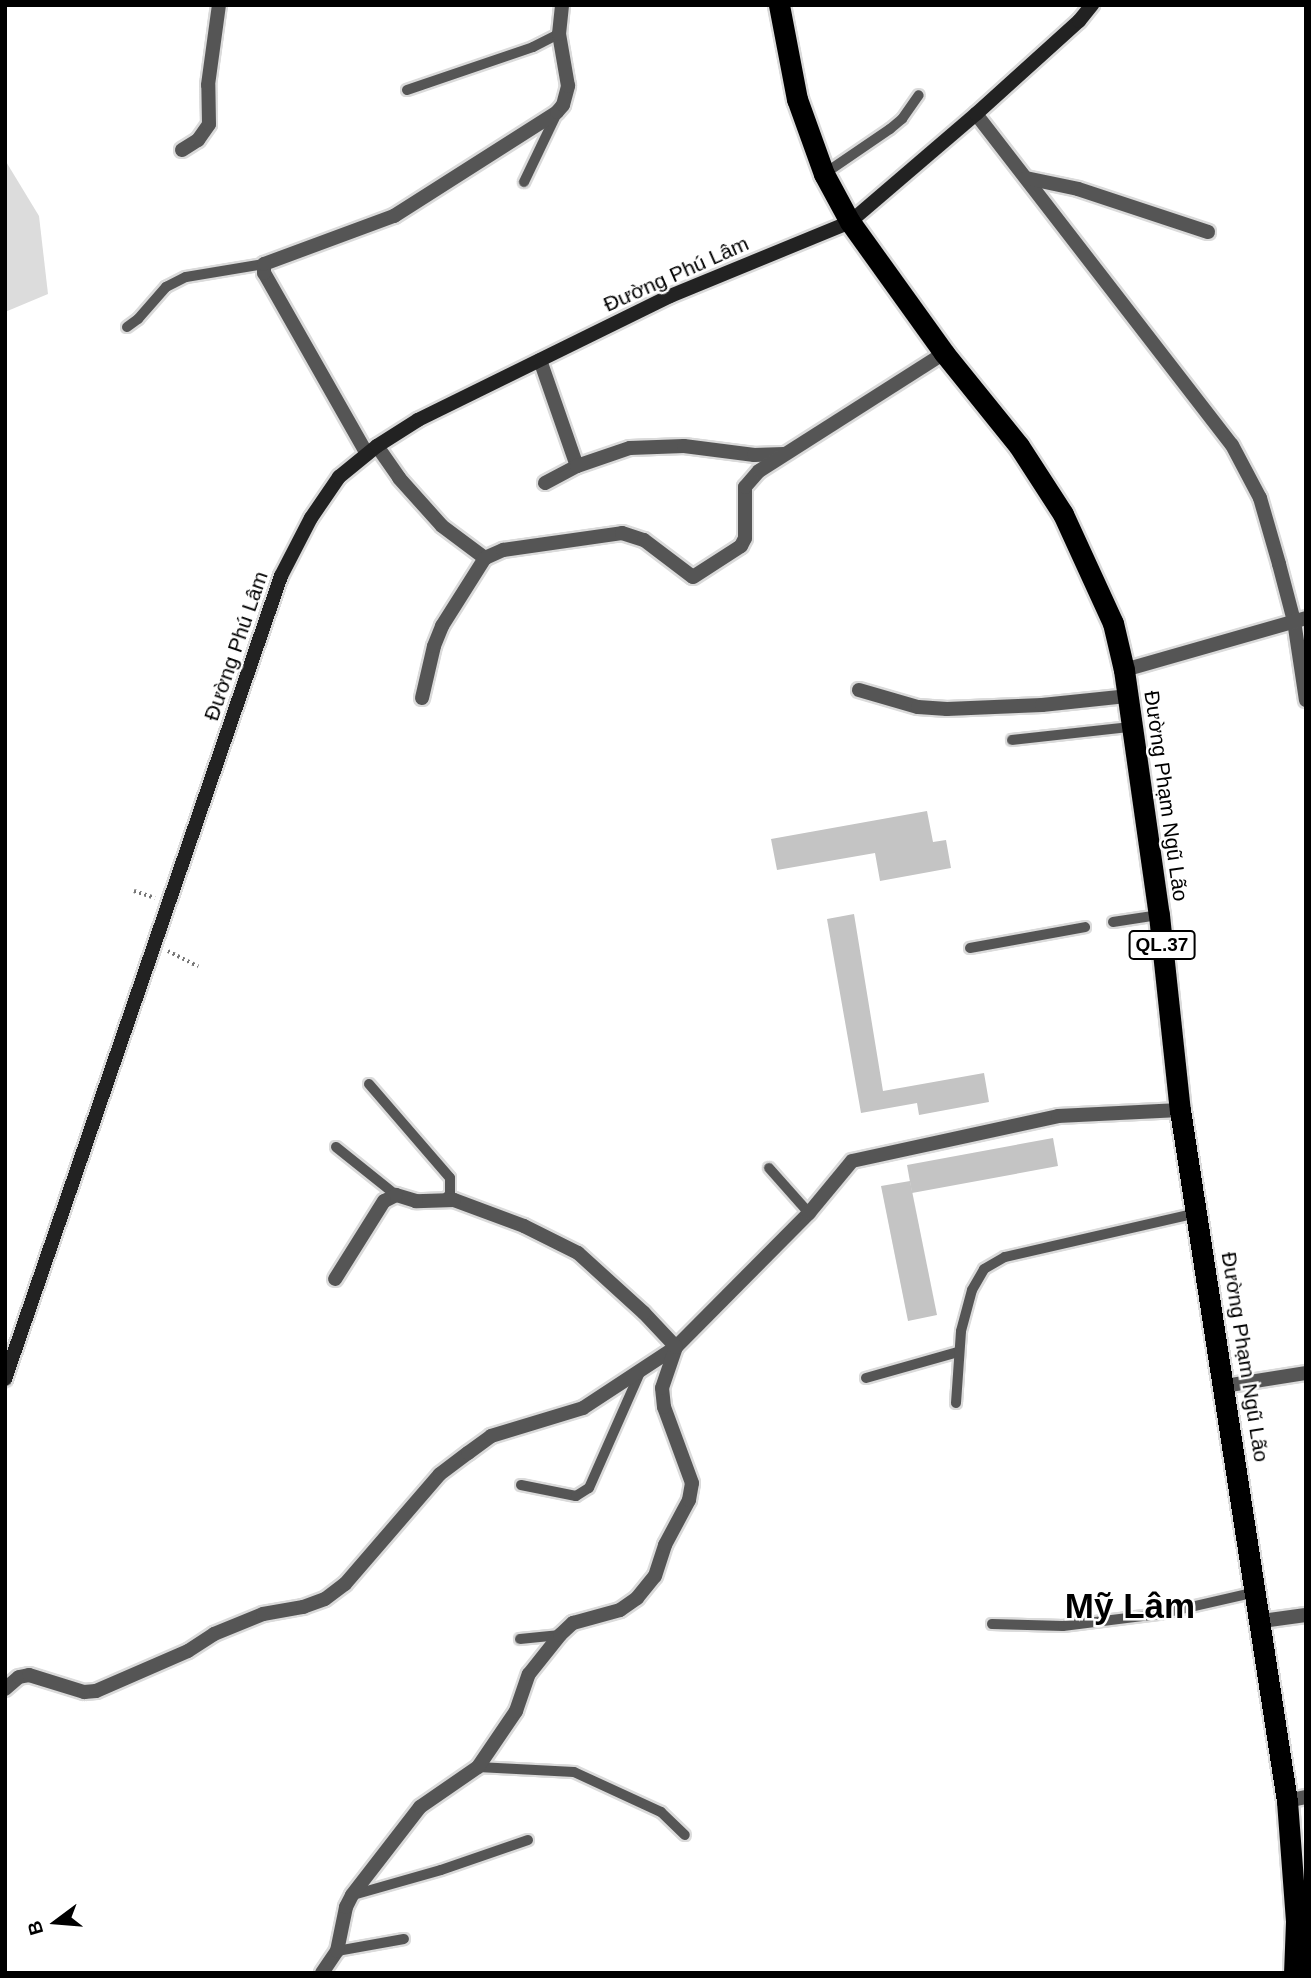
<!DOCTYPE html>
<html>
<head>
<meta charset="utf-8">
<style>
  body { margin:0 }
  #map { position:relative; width:1311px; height:1978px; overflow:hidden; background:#fff; font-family:Arial,sans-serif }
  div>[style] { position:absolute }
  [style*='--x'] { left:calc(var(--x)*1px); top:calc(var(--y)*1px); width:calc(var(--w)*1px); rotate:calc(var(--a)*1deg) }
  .green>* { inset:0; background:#dcdcdc }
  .building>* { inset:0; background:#c4c4c4 }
  .path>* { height:3.5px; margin-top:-1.75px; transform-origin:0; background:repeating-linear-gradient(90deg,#777 0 2px,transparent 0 5.5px) }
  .roads { filter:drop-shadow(2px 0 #dbdbdb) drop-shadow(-2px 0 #dbdbdb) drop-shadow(0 2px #dbdbdb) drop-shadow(0 -2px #dbdbdb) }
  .lane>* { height:10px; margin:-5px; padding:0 5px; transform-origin:5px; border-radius:5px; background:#555 }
  .street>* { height:14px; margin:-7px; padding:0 7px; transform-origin:7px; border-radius:7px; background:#555 }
  .secondary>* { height:14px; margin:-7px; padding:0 7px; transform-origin:7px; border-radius:7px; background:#222 }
  .highway>* { height:21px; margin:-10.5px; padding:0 10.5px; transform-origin:10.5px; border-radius:10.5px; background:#000 }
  span { translate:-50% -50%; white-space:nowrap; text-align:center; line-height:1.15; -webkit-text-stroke:5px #fff; paint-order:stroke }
  .shield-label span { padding:2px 5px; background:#fff; border:2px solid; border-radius:5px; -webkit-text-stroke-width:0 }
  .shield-label { font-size:19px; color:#000; font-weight:700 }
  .street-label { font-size:21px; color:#000 }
  .town-label { font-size:35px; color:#000; font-weight:700 }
  .frame { position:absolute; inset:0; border:7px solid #000; pointer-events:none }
  .north { position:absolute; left:21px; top:1887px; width:70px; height:70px; -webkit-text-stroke:5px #fff; paint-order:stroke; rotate:254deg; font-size:19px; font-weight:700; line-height:28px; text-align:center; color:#000 }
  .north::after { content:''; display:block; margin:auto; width:24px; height:32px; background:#000; clip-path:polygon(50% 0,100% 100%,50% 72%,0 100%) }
</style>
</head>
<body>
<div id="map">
  <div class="green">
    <i style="clip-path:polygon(5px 160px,39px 216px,48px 294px,5px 312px)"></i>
  </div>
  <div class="building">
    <i style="clip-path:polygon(927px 811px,933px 842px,946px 840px,951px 868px,880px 881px,875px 853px,777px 870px,771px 839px)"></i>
    <i style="clip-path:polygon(854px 914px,883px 1091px,984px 1073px,989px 1102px,919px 1115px,917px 1103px,861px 1113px,827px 919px)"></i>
    <i style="clip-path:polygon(1053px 1138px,1058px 1166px,912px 1193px,907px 1165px)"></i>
    <i style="clip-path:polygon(910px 1181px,937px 1315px,908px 1321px,881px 1186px)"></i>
  </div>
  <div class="path">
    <i style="--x:134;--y:891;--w:22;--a:18"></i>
    <i style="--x:168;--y:951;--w:34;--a:27"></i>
  </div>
  <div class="roads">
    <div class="lane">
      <i style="--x:407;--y:90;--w:133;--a:-18.8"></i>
      <i style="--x:533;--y:47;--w:29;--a:-27"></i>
      <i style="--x:824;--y:174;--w:80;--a:-34.3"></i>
      <i style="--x:890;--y:129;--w:16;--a:-40"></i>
      <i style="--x:902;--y:119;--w:29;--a:-55"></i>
      <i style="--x:524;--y:182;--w:76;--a:-64.4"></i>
      <i style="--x:127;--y:327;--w:14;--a:-36"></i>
      <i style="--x:138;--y:319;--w:43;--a:-48.8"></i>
      <i style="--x:166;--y:287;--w:22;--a:-27"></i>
      <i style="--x:186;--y:277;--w:79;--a:-9.5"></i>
      <i style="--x:1012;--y:740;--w:119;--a:-6.3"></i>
      <i style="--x:1113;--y:922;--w:47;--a:-8.7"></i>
      <i style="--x:970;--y:948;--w:117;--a:-10.3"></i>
      <i style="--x:369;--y:1084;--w:124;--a:49.2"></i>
      <i style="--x:450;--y:1178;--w:16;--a:90"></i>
      <i style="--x:450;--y:1194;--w:7;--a:135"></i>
      <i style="--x:336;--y:1147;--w:77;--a:38.7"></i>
      <i style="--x:769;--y:1168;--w:60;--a:48.4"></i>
      <i style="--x:866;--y:1378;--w:96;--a:-15.8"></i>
      <i style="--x:956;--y:1403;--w:72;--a:-86"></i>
      <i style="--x:961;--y:1331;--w:42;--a:-75"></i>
      <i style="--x:972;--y:1290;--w:24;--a:-60"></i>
      <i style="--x:984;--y:1269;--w:24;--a:-30"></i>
      <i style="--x:1005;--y:1257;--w:197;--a:-12.9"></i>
      <i style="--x:521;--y:1485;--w:56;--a:11.3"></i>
      <i style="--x:576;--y:1496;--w:15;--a:-32"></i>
      <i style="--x:589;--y:1488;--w:129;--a:-66.2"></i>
      <i style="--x:992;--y:1624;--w:71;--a:1.6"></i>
      <i style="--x:1063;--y:1626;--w:98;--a:-7.1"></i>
      <i style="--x:1160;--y:1614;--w:98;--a:-12.9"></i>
      <i style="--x:520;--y:1639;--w:40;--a:-5.7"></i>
      <i style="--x:478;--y:1767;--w:96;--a:3"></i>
      <i style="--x:574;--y:1772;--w:96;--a:24.7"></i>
      <i style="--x:661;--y:1812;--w:33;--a:44"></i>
      <i style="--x:353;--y:1895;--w:91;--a:-15.9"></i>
      <i style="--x:441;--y:1870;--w:92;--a:-19"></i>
      <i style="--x:337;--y:1951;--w:68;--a:-10.2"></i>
    </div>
    <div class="street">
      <i style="--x:976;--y:114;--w:418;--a:52.3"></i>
      <i style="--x:1232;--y:445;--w:60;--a:62.2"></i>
      <i style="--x:1260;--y:498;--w:69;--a:73.9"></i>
      <i style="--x:1279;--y:564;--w:59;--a:75.3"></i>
      <i style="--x:1294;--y:621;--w:80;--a:81.4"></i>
      <i style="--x:182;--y:150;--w:19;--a:-32"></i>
      <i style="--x:198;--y:140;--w:19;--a:-55"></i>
      <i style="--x:209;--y:124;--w:39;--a:-91"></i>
      <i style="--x:208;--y:85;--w:81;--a:-82.2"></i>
      <i style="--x:1026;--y:178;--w:53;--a:11.9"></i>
      <i style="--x:1078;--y:189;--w:137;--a:18.3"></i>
      <i style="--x:540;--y:360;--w:112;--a:70.8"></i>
      <i style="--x:377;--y:446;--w:39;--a:55"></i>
      <i style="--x:399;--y:478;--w:64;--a:48.1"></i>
      <i style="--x:442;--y:526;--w:54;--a:36.7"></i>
      <i style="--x:367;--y:454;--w:208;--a:-119.6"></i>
      <i style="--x:264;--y:273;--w:9;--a:-90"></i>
      <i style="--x:264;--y:264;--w:139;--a:-20.3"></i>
      <i style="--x:394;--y:216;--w:193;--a:-32.5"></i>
      <i style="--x:557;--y:112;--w:9;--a:-49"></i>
      <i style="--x:563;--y:105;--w:20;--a:-75"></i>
      <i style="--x:568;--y:86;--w:53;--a:-99.8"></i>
      <i style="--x:559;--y:34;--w:29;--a:-84"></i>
      <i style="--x:545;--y:483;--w:36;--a:-28"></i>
      <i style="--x:577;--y:466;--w:56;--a:-18.8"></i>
      <i style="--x:630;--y:448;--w:54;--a:-2.1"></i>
      <i style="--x:684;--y:446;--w:71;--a:7.3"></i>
      <i style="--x:754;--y:455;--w:30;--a:-2"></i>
      <i style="--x:1124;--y:670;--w:189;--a:-15.9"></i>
      <i style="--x:859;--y:690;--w:61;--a:16.1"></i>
      <i style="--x:918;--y:707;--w:29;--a:4"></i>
      <i style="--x:947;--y:709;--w:95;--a:-2.4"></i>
      <i style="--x:1042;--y:705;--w:85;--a:-6"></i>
      <i style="--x:422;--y:698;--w:53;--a:-77"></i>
      <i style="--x:434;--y:646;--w:22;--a:-68"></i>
      <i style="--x:442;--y:626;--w:80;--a:-57.7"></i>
      <i style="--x:485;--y:558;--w:20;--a:-24"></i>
      <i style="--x:503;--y:550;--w:120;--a:-8.1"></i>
      <i style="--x:622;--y:533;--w:23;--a:18"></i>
      <i style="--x:644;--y:540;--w:61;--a:37.1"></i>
      <i style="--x:693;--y:577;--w:57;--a:-32.9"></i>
      <i style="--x:741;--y:546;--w:9;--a:-63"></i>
      <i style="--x:745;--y:538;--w:51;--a:-90"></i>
      <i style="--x:745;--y:487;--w:21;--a:-49"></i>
      <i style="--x:759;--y:471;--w:219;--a:-32.5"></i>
      <i style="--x:1224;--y:1386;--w:83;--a:-9"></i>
      <i style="--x:1262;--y:1621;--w:44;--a:-7.8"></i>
      <i style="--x:5;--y:1689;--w:18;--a:-41"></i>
      <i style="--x:19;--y:1677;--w:10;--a:-11"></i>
      <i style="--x:29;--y:1675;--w:58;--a:17.2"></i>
      <i style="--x:84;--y:1692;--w:12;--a:-5"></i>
      <i style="--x:96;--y:1691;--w:100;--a:-23.5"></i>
      <i style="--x:188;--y:1651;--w:31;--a:-33"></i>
      <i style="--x:214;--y:1634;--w:53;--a:-22.2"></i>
      <i style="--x:263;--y:1614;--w:41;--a:-9.9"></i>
      <i style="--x:303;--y:1607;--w:23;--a:-20"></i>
      <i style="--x:325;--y:1599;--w:25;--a:-37"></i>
      <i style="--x:345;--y:1584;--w:145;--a:-49.2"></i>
      <i style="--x:440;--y:1474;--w:35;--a:-37"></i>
      <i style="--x:468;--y:1453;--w:29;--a:-36"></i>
      <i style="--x:491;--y:1436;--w:96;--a:-16.9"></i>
      <i style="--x:583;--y:1408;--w:111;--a:-33.3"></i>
      <i style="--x:676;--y:1347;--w:189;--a:-45.2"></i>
      <i style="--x:809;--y:1213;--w:67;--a:-50.4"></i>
      <i style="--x:852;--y:1161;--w:211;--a:-12.3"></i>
      <i style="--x:1058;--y:1116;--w:122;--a:-2.8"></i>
      <i style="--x:1287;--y:1801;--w:19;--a:-12"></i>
      <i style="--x:322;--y:1973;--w:27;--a:-56"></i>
      <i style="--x:337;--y:1951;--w:45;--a:-78.4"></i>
      <i style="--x:346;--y:1907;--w:13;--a:-63"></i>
      <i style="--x:352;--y:1895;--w:111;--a:-52.3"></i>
      <i style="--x:420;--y:1807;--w:70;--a:-34.6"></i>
      <i style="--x:478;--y:1767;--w:68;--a:-55.8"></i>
      <i style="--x:516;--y:1711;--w:39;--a:-71"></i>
      <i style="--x:529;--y:1674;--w:50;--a:-51.5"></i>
      <i style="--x:560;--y:1635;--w:18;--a:-43"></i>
      <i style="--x:573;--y:1623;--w:49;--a:-15.5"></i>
      <i style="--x:620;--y:1610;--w:21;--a:-35"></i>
      <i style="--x:637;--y:1598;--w:28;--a:-51"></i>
      <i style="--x:655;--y:1576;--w:33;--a:-72"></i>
      <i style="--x:665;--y:1545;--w:51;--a:-61.9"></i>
      <i style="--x:689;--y:1500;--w:17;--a:-80"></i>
      <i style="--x:692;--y:1483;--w:81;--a:-110.2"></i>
      <i style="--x:664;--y:1407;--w:19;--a:-96"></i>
      <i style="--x:662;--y:1388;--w:43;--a:-71.1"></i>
      <i style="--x:676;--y:1347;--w:47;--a:-133.3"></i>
      <i style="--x:644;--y:1313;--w:89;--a:-137.7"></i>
      <i style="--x:578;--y:1253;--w:60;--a:-153.4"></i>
      <i style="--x:524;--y:1226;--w:75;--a:-159.6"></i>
      <i style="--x:454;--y:1200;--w:38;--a:178"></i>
      <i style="--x:416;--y:1201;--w:21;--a:-163"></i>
      <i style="--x:396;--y:1195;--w:13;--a:153"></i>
      <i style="--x:384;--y:1201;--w:92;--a:122.1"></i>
    </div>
    <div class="secondary">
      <i style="--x:5;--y:1379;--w:849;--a:-71.03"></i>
      <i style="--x:281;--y:576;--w:65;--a:-62.7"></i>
      <i style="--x:311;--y:518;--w:50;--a:-55.7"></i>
      <i style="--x:339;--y:477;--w:49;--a:-39.2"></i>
      <i style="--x:377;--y:446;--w:49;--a:-32.4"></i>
      <i style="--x:418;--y:420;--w:281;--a:-26.2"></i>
      <i style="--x:670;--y:296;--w:195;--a:-22.3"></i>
      <i style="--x:850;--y:222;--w:166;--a:-40.6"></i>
      <i style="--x:976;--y:114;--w:139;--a:-42.1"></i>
      <i style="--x:1079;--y:21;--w:21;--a:-51"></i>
    </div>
    <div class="highway">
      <i style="--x:779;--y:5;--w:96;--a:79.2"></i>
      <i style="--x:797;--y:99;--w:80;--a:70.2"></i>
      <i style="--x:824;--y:174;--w:55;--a:61.6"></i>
      <i style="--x:850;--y:222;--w:161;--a:54.3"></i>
      <i style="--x:944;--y:353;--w:119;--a:51.1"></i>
      <i style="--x:1019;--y:446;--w:81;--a:57.1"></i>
      <i style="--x:1063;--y:514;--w:120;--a:65.4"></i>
      <i style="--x:1113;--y:623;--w:48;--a:76.8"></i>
      <i style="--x:1124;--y:670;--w:247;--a:81.9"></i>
      <i style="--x:1159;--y:915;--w:196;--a:83.9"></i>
      <i style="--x:1180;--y:1110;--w:699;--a:81.2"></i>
      <i style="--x:1287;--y:1801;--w:121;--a:85.7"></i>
      <i style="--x:1296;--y:1922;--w:51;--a:92.2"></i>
    </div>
  </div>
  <div class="shield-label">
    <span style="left:1162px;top:945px">QL.37</span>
  </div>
  <div class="street-label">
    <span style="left:676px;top:274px;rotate:-24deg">Đường Phú Lâm</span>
    <span style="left:236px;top:646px;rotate:-71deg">Đường Phú Lâm</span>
    <span style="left:1166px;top:796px;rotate:82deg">Đường Phạm Ngũ Lão</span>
    <span style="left:1245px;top:1357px;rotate:81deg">Đường Phạm Ngũ Lão</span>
  </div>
  <div class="town-label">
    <span style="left:1130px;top:1606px">Mỹ Lâm</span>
  </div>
  <div class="frame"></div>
  <div class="north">B</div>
</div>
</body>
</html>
